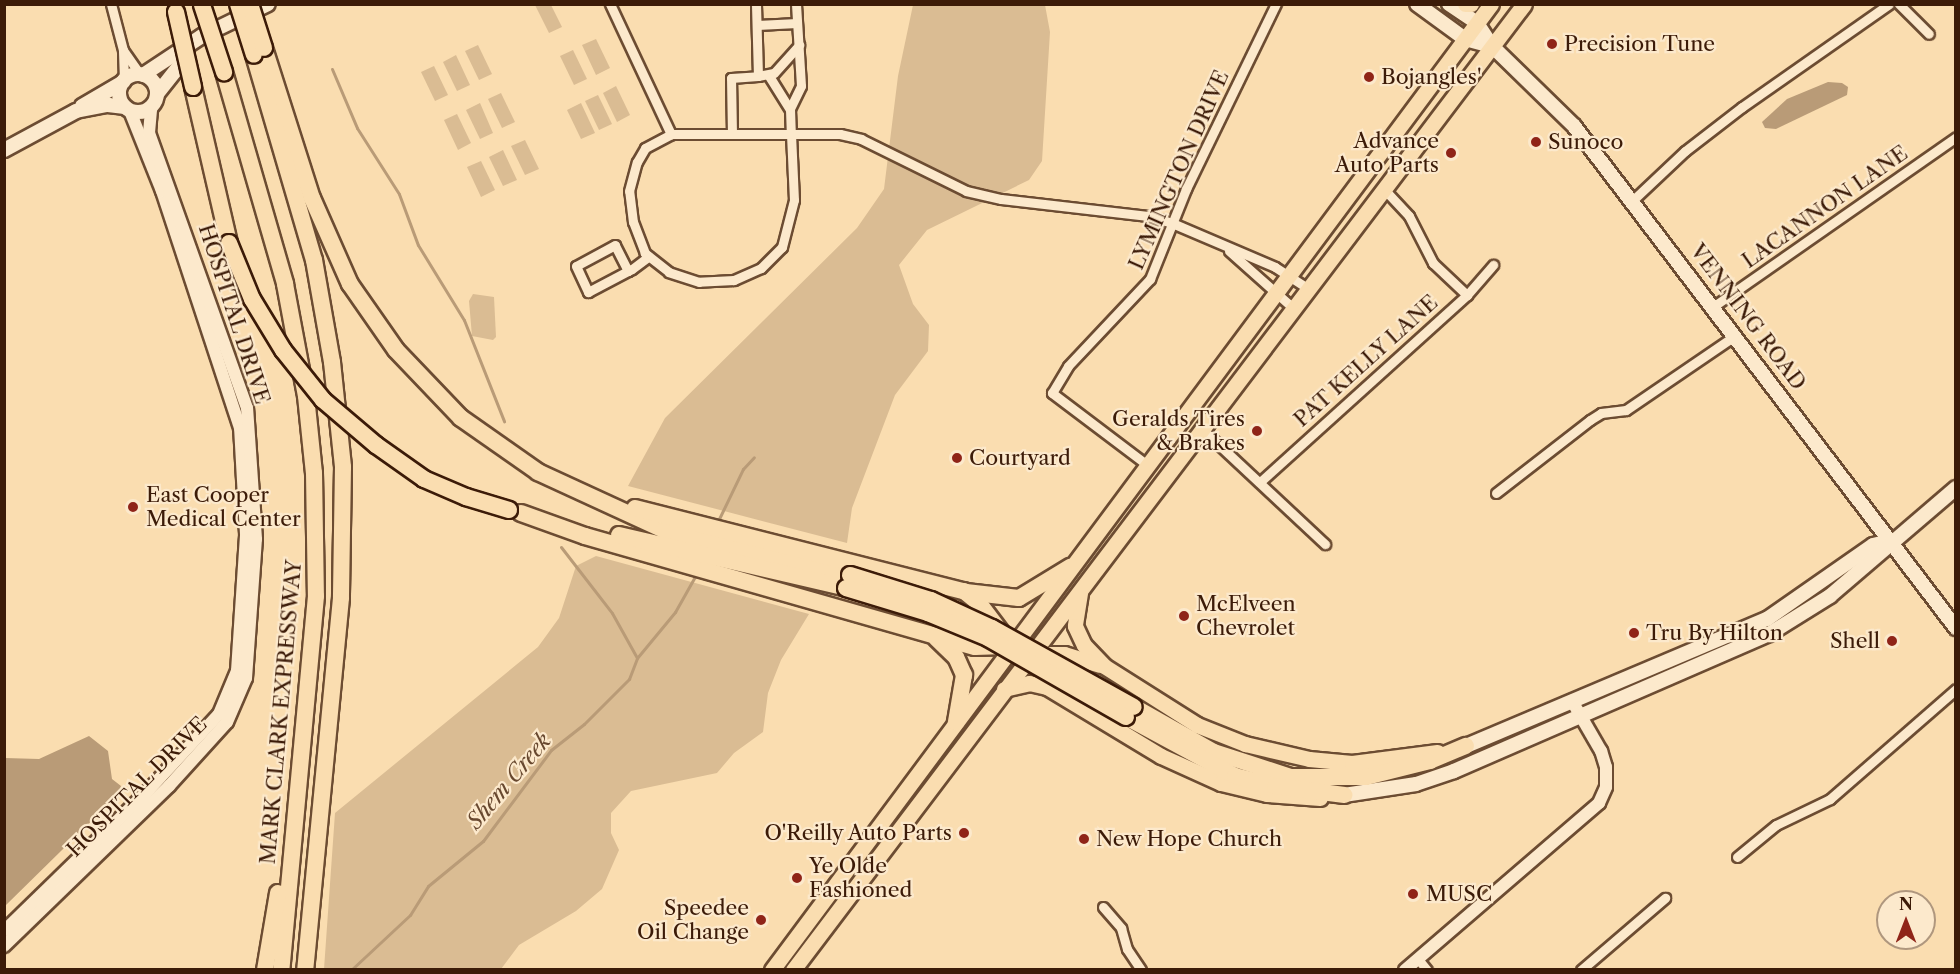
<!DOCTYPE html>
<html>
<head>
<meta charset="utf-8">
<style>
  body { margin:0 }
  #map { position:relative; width:1960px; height:974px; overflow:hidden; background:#faddb0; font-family:"Libre Caslon Text",serif }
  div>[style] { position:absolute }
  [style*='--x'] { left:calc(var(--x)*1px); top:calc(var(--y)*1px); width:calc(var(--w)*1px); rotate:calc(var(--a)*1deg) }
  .green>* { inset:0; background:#dabc93 }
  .water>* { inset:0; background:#b99b77 }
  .stream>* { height:3px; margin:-1.5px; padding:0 1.5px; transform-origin:1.5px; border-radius:1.5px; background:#b99b77 }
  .roads { filter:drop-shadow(2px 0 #6c4c32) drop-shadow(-2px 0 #6c4c32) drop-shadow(0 2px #6c4c32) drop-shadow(0 -2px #6c4c32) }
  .minor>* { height:9px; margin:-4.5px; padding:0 4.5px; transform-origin:4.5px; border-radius:4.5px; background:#fce9cc }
  .tertiary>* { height:12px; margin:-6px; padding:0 6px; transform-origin:6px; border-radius:6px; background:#fce9cc }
  .secondary>* { height:14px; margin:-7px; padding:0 7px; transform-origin:7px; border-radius:7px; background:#fce9cc }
  .secondary>.ring { margin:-7px; padding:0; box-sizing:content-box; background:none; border:14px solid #fce9cc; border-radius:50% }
  .trunk>* { height:15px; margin:-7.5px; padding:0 7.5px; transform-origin:7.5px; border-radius:7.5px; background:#faddb0 }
  .motorway>* { height:16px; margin:-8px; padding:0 8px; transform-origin:8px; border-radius:8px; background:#faddb0 }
  .bridges { filter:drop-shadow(2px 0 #3c1b08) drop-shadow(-2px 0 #3c1b08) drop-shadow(0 2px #3c1b08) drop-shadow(0 -2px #3c1b08) }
  .motorway-bridge>* { height:16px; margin:-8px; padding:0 8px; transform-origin:8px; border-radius:8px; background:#faddb0 }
  .dots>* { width:16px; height:16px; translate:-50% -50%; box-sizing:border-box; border:3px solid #fce9cc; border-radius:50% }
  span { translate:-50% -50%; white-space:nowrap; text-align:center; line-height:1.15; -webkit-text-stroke:4.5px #fce9cc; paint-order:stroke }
  .poi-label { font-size:21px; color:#3c1b08 }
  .left { translate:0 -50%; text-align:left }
  .right { translate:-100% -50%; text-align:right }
  .street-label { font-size:21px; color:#3c1b08 }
  .water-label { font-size:22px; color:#68482f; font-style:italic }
  .frame { position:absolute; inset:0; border:6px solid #3c1b08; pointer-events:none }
  .north { position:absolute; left:1876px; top:890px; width:60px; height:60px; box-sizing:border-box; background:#fce9cc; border:2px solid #af977e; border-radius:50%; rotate:0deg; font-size:16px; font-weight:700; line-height:24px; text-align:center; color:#3c1b08 }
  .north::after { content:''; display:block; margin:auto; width:21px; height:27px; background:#8f2418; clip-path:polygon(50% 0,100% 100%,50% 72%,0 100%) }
</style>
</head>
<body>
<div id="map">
  <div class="green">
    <i style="clip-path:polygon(535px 5px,551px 5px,562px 27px,549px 33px)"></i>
    <i style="clip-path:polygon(913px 5px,1045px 5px,1050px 32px,1042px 161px,1029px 180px,927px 230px,899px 265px,913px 304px,929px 325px,928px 351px,895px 395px,852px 508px,847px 543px,628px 486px,665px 418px,857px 228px,884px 189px,898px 76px)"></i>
    <i style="clip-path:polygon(596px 39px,610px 68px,596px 75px,582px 45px)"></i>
    <i style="clip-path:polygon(478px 45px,492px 74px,479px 80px,465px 51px)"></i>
    <i style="clip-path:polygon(573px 50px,587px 79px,574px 85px,560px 56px)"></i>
    <i style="clip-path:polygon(456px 55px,470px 85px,457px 91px,443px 62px)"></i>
    <i style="clip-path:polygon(434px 66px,448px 95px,435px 101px,421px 72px)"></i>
    <i style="clip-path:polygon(616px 86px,630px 115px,617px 122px,603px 93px)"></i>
    <i style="clip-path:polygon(501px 93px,515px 122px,502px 128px,488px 99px)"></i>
    <i style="clip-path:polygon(598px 95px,612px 124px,599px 130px,585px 101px)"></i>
    <i style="clip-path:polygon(480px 103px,493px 133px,480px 139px,466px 110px)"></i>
    <i style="clip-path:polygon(581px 103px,595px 133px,581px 139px,567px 110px)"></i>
    <i style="clip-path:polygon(457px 114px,471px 143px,458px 150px,444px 120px)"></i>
    <i style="clip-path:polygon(525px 140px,539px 169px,525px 175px,511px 146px)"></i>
    <i style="clip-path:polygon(503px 150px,517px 180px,503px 186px,489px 157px)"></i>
    <i style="clip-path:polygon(481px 161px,495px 190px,481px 197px,467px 167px)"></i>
    <i style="clip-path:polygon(473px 294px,494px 297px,496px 337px,493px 340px,472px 336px,469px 301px)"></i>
    <i style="clip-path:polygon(596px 556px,809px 614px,781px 660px,768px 693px,763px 732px,734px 753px,717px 773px,631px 791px,611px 813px,611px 833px,619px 850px,602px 889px,576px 911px,519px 945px,501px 969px,324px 969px,335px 813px,538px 647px,559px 618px,576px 566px)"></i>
  </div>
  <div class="water">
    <i style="clip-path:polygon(1828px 82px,1842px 83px,1848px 87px,1847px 95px,1776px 129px,1765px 128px,1762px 122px,1787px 99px)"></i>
    <i style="clip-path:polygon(89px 736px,108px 751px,112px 779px,121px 786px,118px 795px,5px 906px,5px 758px,39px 759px)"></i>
  </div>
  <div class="stream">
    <i style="--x:332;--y:69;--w:64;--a:67"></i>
    <i style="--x:357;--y:128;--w:78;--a:57.5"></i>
    <i style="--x:399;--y:194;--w:54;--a:69.6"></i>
    <i style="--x:418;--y:245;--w:88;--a:58.5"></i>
    <i style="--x:464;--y:320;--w:109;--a:68.4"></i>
    <i style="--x:717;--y:523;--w:60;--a:-64.3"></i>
    <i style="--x:743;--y:469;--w:16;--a:-47"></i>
    <i style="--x:561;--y:547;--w:83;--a:52.3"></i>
    <i style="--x:612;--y:613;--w:51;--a:60.9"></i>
    <i style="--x:351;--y:970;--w:81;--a:-43"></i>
    <i style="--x:410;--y:915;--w:34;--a:-58"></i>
    <i style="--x:428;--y:886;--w:71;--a:-39.3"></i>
    <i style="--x:483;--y:841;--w:114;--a:-53.2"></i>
    <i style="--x:551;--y:750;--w:42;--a:-38.2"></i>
    <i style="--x:584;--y:724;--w:64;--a:-45"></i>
    <i style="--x:629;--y:679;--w:22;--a:-69"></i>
    <i style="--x:637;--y:658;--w:60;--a:-50.4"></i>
    <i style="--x:675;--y:612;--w:45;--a:-60.6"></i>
  </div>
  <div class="roads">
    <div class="minor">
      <i style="--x:111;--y:4;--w:48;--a:75.4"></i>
      <i style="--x:610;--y:4;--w:144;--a:64.9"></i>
      <i style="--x:796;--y:4;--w:82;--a:86.5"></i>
      <i style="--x:801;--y:86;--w:25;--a:116"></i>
      <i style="--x:790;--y:109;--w:25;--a:88"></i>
      <i style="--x:791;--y:134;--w:66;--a:87.4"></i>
      <i style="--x:794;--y:200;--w:49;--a:104.3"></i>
      <i style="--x:782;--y:247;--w:30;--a:135"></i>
      <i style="--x:761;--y:268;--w:30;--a:156"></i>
      <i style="--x:734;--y:280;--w:35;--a:177"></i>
      <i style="--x:699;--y:282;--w:32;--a:-162"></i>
      <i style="--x:669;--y:272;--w:31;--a:-142"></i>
      <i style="--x:645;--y:253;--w:33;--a:-111"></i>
      <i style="--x:633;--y:222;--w:31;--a:-97"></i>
      <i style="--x:629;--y:191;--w:30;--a:-75"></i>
      <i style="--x:637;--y:162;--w:16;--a:-60"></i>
      <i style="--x:645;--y:148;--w:30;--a:-28"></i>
      <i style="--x:671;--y:134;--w:169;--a:0"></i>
      <i style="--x:840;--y:134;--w:22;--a:13"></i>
      <i style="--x:861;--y:139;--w:117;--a:26.3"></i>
      <i style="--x:966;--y:191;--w:36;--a:13"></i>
      <i style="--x:1001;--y:199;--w:148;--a:6.6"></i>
      <i style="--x:1148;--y:216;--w:25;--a:16"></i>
      <i style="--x:1172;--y:223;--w:112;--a:23.1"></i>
      <i style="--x:1275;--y:267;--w:38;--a:33"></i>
      <i style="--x:1899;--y:4;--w:42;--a:45"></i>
      <i style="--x:757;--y:25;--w:40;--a:-2.9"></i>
      <i style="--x:758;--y:76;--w:16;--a:-11"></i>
      <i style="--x:774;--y:73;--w:38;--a:-48"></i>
      <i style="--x:769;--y:76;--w:39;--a:58"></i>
      <i style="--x:124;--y:80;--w:30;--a:-92"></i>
      <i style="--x:123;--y:50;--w:29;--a:55"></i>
      <i style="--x:732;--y:134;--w:56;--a:-91"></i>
      <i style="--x:731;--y:78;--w:27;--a:-4"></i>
      <i style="--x:758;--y:76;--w:72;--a:-91.6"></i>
      <i style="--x:1383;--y:188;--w:38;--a:47"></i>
      <i style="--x:1409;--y:216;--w:53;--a:62.9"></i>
      <i style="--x:1433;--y:263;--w:47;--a:43.3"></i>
      <i style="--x:1633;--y:200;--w:71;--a:-43.3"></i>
      <i style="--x:1685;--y:151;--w:72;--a:-37.7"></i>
      <i style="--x:1742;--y:107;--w:179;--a:-35"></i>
      <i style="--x:1229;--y:251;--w:84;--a:41.6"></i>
      <i style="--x:628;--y:271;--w:29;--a:-117"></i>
      <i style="--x:615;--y:245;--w:44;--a:151.7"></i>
      <i style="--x:576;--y:266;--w:29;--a:65"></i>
      <i style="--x:588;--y:292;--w:45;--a:-27.7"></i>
      <i style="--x:628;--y:271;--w:4;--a:-27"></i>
      <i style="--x:632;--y:269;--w:21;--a:-37"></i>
      <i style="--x:1714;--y:306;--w:295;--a:-34.9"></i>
      <i style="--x:1201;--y:428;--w:170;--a:43.1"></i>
      <i style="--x:1146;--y:464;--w:118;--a:-142.9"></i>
      <i style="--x:1052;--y:393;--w:31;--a:-59"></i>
      <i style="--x:1068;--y:366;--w:120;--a:-46.7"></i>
      <i style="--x:1150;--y:279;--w:97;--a:-68.2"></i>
      <i style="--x:1186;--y:189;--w:206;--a:-64.1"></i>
      <i style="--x:1260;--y:482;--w:279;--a:-42.1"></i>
      <i style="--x:1467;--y:295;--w:40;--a:-49"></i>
      <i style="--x:1496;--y:493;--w:119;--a:-37.8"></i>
      <i style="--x:1590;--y:420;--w:13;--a:-32"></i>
      <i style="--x:1601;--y:413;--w:25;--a:-7"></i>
      <i style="--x:1626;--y:410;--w:133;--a:-34.3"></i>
      <i style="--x:1737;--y:857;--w:50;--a:-39.4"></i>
      <i style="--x:1776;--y:825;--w:60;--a:-25.7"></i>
      <i style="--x:1830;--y:799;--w:167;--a:-41.1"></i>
      <i style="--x:1103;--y:907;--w:28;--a:49"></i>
      <i style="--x:1121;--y:928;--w:22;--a:74"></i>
      <i style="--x:1127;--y:949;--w:25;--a:56"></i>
      <i style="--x:1418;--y:959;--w:14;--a:51"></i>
      <i style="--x:1581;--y:970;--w:111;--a:-40.6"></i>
    </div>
    <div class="tertiary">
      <i style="--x:4;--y:931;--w:195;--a:-44.2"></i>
      <i style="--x:144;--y:795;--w:110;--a:-47.2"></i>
      <i style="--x:219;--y:714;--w:47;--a:-67.3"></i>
      <i style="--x:237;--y:671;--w:137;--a:-86.2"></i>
      <i style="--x:246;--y:534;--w:106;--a:-93.2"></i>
      <i style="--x:240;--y:428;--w:250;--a:-108.2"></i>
      <i style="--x:162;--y:191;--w:86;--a:-111.8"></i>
      <i style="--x:4;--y:946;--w:230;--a:-44.1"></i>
      <i style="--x:169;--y:786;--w:86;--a:-47.8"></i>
      <i style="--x:227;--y:722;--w:48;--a:-66.6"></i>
      <i style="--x:246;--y:678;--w:139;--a:-85.9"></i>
      <i style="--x:256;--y:539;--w:131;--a:-93.9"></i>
      <i style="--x:247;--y:408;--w:292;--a:-109.6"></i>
      <i style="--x:149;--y:133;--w:25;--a:-85"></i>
      <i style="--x:1405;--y:970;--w:256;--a:-40.7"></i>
      <i style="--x:1599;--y:803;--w:17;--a:-66"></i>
      <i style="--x:1606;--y:787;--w:20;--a:-90"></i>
      <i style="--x:1606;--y:767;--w:17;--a:-107"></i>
      <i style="--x:1601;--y:751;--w:58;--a:-120.1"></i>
    </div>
    <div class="secondary">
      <i style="--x:1417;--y:4;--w:59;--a:36.1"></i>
      <i style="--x:1465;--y:39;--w:28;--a:15"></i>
      <i style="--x:1449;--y:4;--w:34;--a:34"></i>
      <i style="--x:1477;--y:23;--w:27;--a:57"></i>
      <i style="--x:1492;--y:46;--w:115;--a:44.3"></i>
      <i style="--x:1574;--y:126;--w:631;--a:52.73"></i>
      <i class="ring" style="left:119px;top:74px;width:24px;height:24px"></i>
      <i style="--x:143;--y:75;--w:71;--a:-33.5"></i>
      <i style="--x:202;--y:36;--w:73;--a:-25.9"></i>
      <i style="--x:157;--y:94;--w:48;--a:-51.7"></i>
      <i style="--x:82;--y:106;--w:48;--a:-30.3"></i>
      <i style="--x:4;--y:150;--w:82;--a:-28.4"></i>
      <i style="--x:76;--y:111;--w:33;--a:-11"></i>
      <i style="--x:108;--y:105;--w:17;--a:7"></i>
      <i style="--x:1466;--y:746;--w:327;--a:-22.9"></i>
      <i style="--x:1767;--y:619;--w:129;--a:-34.9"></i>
      <i style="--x:1873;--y:545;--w:21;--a:-14"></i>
      <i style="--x:1344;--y:795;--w:73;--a:-8.7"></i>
      <i style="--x:1416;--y:784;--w:40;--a:-18.9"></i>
      <i style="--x:1454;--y:771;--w:344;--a:-23.5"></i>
      <i style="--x:1769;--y:634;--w:72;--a:-31.9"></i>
      <i style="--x:1830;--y:596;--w:166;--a:-40.6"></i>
    </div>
    <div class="trunk">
      <i style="--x:1465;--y:4;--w:6;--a:0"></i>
      <i style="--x:1080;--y:593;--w:33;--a:99"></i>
      <i style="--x:1075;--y:626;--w:21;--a:65"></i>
      <i style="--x:1084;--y:645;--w:29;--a:46"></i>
      <i style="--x:1104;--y:666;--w:110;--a:32.4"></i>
      <i style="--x:1197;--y:725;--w:52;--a:21.6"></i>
      <i style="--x:1245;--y:744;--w:66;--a:13.2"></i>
      <i style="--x:1309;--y:759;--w:43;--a:5.3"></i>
      <i style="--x:1352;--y:763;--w:86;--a:-7.4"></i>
      <i style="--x:1035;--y:654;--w:29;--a:0"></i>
      <i style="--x:1064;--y:654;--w:37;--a:17"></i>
      <i style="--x:1004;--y:689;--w:26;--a:-13"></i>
      <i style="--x:1029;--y:683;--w:18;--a:13"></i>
      <i style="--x:1047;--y:687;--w:133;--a:31.2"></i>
      <i style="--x:1161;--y:756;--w:66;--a:24.2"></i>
      <i style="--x:1221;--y:783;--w:47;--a:13.4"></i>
      <i style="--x:1267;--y:794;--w:53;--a:4.3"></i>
      <i style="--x:772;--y:970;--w:1204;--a:-53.34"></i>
      <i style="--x:793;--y:970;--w:1211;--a:-52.88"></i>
    </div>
    <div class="motorway">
      <i style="--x:264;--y:48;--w:157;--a:72.3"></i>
      <i style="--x:312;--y:198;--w:94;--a:66.2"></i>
      <i style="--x:350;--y:284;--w:80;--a:55.1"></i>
      <i style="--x:396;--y:350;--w:94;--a:46.3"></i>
      <i style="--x:461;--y:418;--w:94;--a:35"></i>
      <i style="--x:538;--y:472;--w:139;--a:24.7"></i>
      <i style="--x:664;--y:530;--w:191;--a:13.6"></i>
      <i style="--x:254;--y:55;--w:214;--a:73.7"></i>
      <i style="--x:314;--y:260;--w:104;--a:80"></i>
      <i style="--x:332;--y:362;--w:106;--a:84"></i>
      <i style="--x:343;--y:467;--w:131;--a:90.9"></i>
      <i style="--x:341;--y:598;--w:374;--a:95.5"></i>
      <i style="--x:224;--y:72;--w:221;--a:73.9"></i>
      <i style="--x:285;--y:284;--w:114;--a:79.4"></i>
      <i style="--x:306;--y:396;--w:77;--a:84.1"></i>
      <i style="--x:314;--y:473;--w:123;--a:89.1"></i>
      <i style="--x:316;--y:596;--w:376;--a:95.3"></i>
      <i style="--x:193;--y:87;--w:160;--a:77"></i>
      <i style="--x:635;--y:508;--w:339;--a:14.2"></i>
      <i style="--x:964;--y:591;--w:19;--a:39"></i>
      <i style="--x:979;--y:603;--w:39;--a:53"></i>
      <i style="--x:521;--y:513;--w:68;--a:19.8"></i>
      <i style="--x:585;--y:536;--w:405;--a:15.9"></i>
      <i style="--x:975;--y:647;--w:37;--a:-2"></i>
      <i style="--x:619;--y:535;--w:233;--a:13.1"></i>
      <i style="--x:966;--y:592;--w:53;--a:6.5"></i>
      <i style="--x:1019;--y:598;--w:60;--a:-31.3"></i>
      <i style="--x:936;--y:638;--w:28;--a:44"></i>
      <i style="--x:956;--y:657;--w:20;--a:66"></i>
      <i style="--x:964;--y:675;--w:48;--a:99.7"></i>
      <i style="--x:1134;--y:707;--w:92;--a:29.4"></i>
      <i style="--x:1214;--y:752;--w:81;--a:18"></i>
      <i style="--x:1291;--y:777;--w:75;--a:0"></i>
      <i style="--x:1366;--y:777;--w:66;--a:-14"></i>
      <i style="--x:1430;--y:761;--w:39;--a:-23"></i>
      <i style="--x:1126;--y:717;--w:124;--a:28.4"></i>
      <i style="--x:1235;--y:776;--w:41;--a:14"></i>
      <i style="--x:1275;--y:786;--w:70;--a:7.4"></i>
      <i style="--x:265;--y:970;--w:78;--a:-80.4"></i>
    </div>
  </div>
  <div class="bridges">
    <div class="motorway-bridge">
      <i style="--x:238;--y:4;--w:53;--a:72.6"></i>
      <i style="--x:250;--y:4;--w:46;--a:72.3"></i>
      <i style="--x:202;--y:5;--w:71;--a:71.8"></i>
      <i style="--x:176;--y:12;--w:77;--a:77.2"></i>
      <i style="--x:229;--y:243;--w:61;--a:67.7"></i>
      <i style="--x:252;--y:299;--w:60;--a:58.7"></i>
      <i style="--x:283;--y:350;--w:64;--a:51.3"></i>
      <i style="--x:323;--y:400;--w:70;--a:40.3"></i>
      <i style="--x:376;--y:445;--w:59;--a:35.3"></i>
      <i style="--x:424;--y:479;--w:46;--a:23.2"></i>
      <i style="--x:466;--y:497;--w:45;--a:16.8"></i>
      <i style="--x:850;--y:575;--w:85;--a:17.2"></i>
      <i style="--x:931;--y:600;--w:67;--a:24.7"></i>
      <i style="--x:992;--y:628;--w:162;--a:29.1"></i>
      <i style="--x:846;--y:588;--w:86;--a:17"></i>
      <i style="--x:928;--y:613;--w:65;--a:22.6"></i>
      <i style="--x:988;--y:638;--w:159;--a:29.8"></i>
    </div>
  </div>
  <div class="dots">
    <i style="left:1552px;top:44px;background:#8f2418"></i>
    <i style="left:1369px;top:77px;background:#8f2418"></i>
    <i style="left:1536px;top:142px;background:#8f2418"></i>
    <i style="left:1451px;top:153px;background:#8f2418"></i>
    <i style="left:1257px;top:431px;background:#8f2418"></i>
    <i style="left:957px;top:458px;background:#8f2418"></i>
    <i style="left:133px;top:507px;background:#8f2418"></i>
    <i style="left:1184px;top:616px;background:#8f2418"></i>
    <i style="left:1634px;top:633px;background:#8f2418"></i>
    <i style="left:1892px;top:641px;background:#8f2418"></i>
    <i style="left:964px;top:833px;background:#8f2418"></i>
    <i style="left:1084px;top:839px;background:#8f2418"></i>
    <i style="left:797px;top:878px;background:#8f2418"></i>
    <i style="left:1413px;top:894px;background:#8f2418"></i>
    <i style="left:761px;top:920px;background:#8f2418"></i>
  </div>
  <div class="poi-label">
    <span class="left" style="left:1564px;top:44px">Precision Tune</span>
    <span class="left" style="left:1381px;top:77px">Bojangles'</span>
    <span class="right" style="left:1439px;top:153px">Advance<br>Auto Parts</span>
    <span class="left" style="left:1548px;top:142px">Sunoco</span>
    <span class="right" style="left:1245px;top:431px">Geralds Tires<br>&amp; Brakes</span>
    <span class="left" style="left:969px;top:458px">Courtyard</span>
    <span class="left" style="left:146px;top:507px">East Cooper<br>Medical Center</span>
    <span class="left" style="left:1196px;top:616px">McElveen<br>Chevrolet</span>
    <span class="left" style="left:1646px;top:633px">Tru By Hilton</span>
    <span class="right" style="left:1880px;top:641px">Shell</span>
    <span class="right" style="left:952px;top:833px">O'Reilly Auto Parts</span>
    <span class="left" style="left:1096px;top:839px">New Hope Church</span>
    <span class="left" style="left:809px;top:878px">Ye Olde<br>Fashioned</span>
    <span class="left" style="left:1426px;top:894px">MUSC</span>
    <span class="right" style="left:749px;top:920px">Speedee<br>Oil Change</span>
  </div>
  <div class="street-label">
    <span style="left:1179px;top:170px;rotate:-66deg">LYMINGTON DRIVE</span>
    <span style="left:1825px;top:207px;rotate:-35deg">LACANNON LANE</span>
    <span style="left:234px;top:314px;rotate:72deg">HOSPITAL DRIVE</span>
    <span style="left:1748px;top:317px;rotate:53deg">VENNING ROAD</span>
    <span style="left:1366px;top:361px;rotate:-42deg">PAT KELLY LANE</span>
    <span style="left:281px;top:712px;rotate:-85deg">MARK CLARK EXPRESSWAY</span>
    <span style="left:137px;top:787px;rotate:-45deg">HOSPITAL DRIVE</span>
  </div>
  <div class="water-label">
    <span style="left:509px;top:781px;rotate:-50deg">Shem Creek</span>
  </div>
  <div class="frame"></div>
  <div class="north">N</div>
</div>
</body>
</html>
